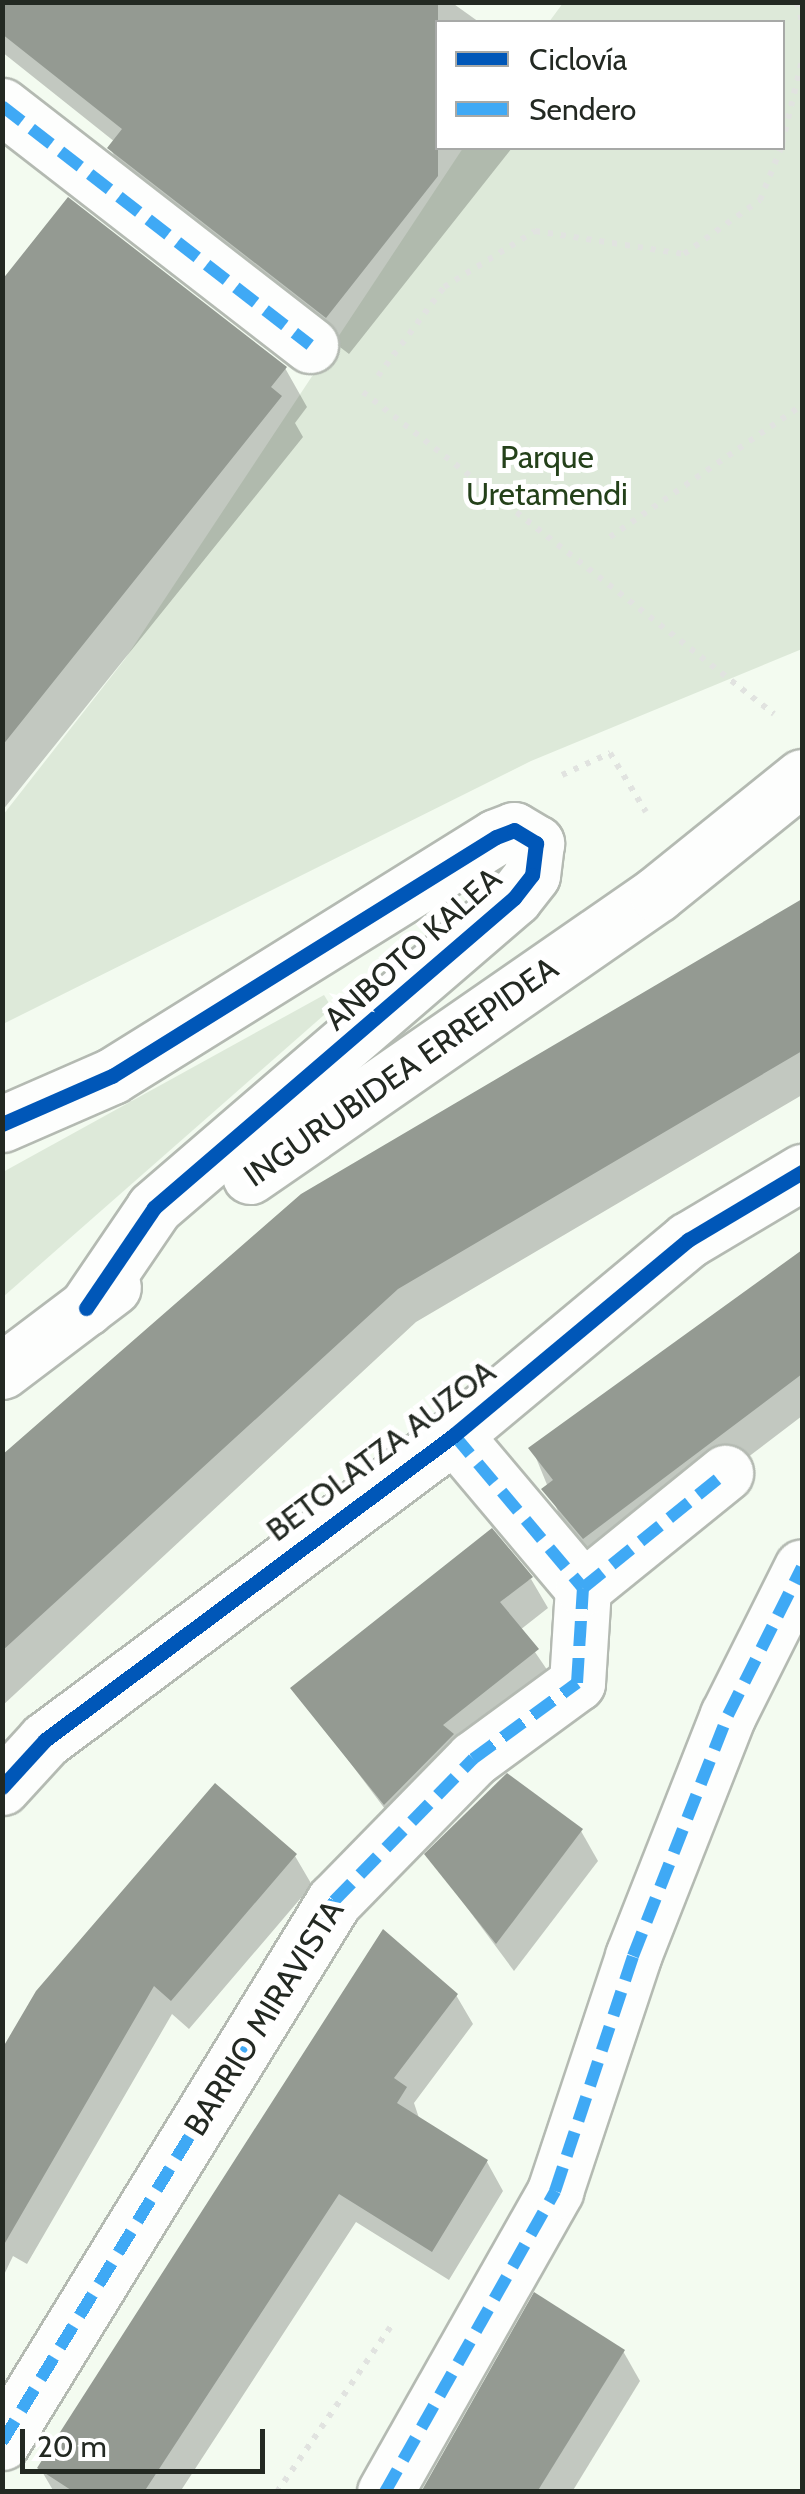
<!DOCTYPE html>
<html>
<head>
<meta charset="utf-8">
<style>
  body { margin:0 }
  #map { position:relative; width:805px; height:2494px; overflow:hidden; background:#f3fbf0; font-family:Cabin,sans-serif }
  div>[style] { position:absolute }
  [style*='--x'] { left:calc(var(--x)*1px); top:calc(var(--y)*1px); width:calc(var(--w)*1px); rotate:calc(var(--a)*1deg) }
  .green>* { inset:0; background:#dde9d9 }
  .shadow>* { inset:0; background:#0003 }
  .building>* { inset:0; background:#949a92 }
  .path>* { height:6px; margin-top:-3px; transform-origin:0; background:repeating-linear-gradient(90deg,#e1e3e0 0 5px,transparent 0 13px) }
  .roads { filter:drop-shadow(2px 0 #b4bab2) drop-shadow(-2px 0 #b4bab2) drop-shadow(0 2px #b4bab2) drop-shadow(0 -2px #b4bab2) }
  .minor>* { height:55px; margin:-27.5px; padding:0 27.5px; transform-origin:27.5px; border-radius:27.5px; background:#fdfefd }
  .quiet>* { height:12px; margin-top:-6px; transform-origin:0; background:repeating-linear-gradient(90deg,#3fa9f5 0 25px,transparent 0 37px) }
  .cycleway>* { height:15px; margin:-7.5px; padding:0 7.5px; transform-origin:7.5px; border-radius:7.5px; background:#0057b8 }
  span { translate:-50% -50%; white-space:nowrap; text-align:center; line-height:1.15; -webkit-text-stroke:10px #fff; paint-order:stroke }
  .park-label { font-size:32px; color:#24411a }
  .street-label { font-size:32px; color:#232922 }
  .frame { position:absolute; inset:0; border:5px solid #232922; pointer-events:none }
  .legend { position:absolute; left:435px; top:20px; width:350px; height:130px; box-sizing:border-box; background:#fff; border:2px solid #a7a9a7; margin:0; padding:12px 18px; list-style:none; font-size:30px; color:#232922 }
  .legend li { display:flex; align-items:center; gap:20px; height:50px }
  .legend b { width:50px; border:2px solid #a7a9a7 }
  .scale { position:absolute; left:20px; top:2429px; width:245px; height:45px; box-sizing:border-box; border:5px solid #232922; border-top:0; padding-left:12px; font-size:30px; line-height:35px; white-space:nowrap; color:#232922; -webkit-text-stroke:8px #fff; paint-order:stroke }
</style>
</head>
<body>
<div id="map">
  <div class="green">
    <i style="clip-path:polygon(563px 3px,802px 3px,802px 649px,531px 761px,3px 1024px,3px 815px,125px 659px,463px 148px,782px 148px,782px 22px,549px 22px)"></i>
    <i style="clip-path:polygon(324px 995px,332px 1008px,3px 1297px,3px 1172px)"></i>
  </div>
  <div class="shadow">
    <i style="clip-path:polygon(2px 2px,451px 2px,479px 22px,438px 22px,438px 148px,512px 148px,349px 354px,132px 187px,110px 148px,115px 142px,2px 52px)"></i>
    <i style="clip-path:polygon(2px 284px,285px 368px,307px 407px,295px 423px,303px 437px,2px 811px)"></i>
    <i style="clip-path:polygon(802px 902px,802px 1095px,416px 1322px,2px 1706px,2px 1458px,302px 1196px)"></i>
    <i style="clip-path:polygon(802px 1253px,802px 1416px,602px 1568px,561px 1519px,532px 1448px)"></i>
    <i style="clip-path:polygon(531px 1579px,548px 1608px,520px 1630px,554px 1680px,403px 1833px,294px 1688px)"></i>
    <i style="clip-path:polygon(581px 1831px,598px 1861px,514px 1971px,427px 1854px)"></i>
    <i style="clip-path:polygon(295px 1856px,312px 1885px,189px 2029px,172px 2014px,27px 2264px,13px 2256px,2px 2279px,2px 2054px)"></i>
    <i style="clip-path:polygon(456px 1995px,473px 2024px,414px 2103px,420px 2121px,487px 2162px,503px 2191px,449px 2280px,356px 2222px,180px 2492px,54px 2492px,40px 2468px)"></i>
    <i style="clip-path:polygon(623px 2351px,640px 2381px,572px 2492px,434px 2492px)"></i>
  </div>
  <div class="building">
    <i style="clip-path:polygon(2px 2px,438px 2px,438px 176px,326px 318px,107px 148px,122px 129px,2px 34px)"></i>
    <i style="clip-path:polygon(68px 197px,287px 367px,271px 387px,282px 396px,2px 746px,2px 280px)"></i>
    <i style="clip-path:polygon(802px 899px,802px 1051px,398px 1289px,2px 1651px,2px 1455px,301px 1194px)"></i>
    <i style="clip-path:polygon(802px 1250px,802px 1374px,583px 1539px,541px 1489px,553px 1480px,528px 1448px)"></i>
    <i style="clip-path:polygon(492px 1528px,533px 1577px,500px 1602px,539px 1649px,443px 1725px,454px 1734px,384px 1805px,290px 1688px)"></i>
    <i style="clip-path:polygon(507px 1773px,583px 1829px,496px 1944px,424px 1854px)"></i>
    <i style="clip-path:polygon(215px 1783px,297px 1854px,171px 2001px,154px 1986px,2px 2248px,2px 2049px,36px 1991px)"></i>
    <i style="clip-path:polygon(383px 1929px,458px 1994px,394px 2078px,407px 2087px,397px 2103px,488px 2160px,432px 2252px,339px 2194px,144px 2492px,74px 2492px,37px 2468px)"></i>
    <i style="clip-path:polygon(534px 2292px,625px 2350px,537px 2492px,421px 2492px)"></i>
  </div>
  <div class="path">
    <i style="--x:797;--y:2;--w:21;--a:76"></i>
    <i style="--x:782;--y:144;--w:86;--a:-76.6"></i>
    <i style="--x:378;--y:376;--w:111;--a:-53.4"></i>
    <i style="--x:444;--y:287;--w:107;--a:-31.6"></i>
    <i style="--x:535;--y:231;--w:151;--a:8.8"></i>
    <i style="--x:684;--y:254;--w:93;--a:-35.4"></i>
    <i style="--x:760;--y:200;--w:56;--a:-68"></i>
    <i style="--x:363;--y:392;--w:522;--a:38.08"></i>
    <i style="--x:610;--y:537;--w:233;--a:-34.5"></i>
    <i style="--x:562;--y:775;--w:53;--a:-24.6"></i>
    <i style="--x:610;--y:753;--w:69;--a:58.6"></i>
    <i style="--x:277;--y:2492;--w:206;--a:-55.5"></i>
  </div>
  <div class="roads">
    <div class="minor">
      <i style="--x:2;--y:106;--w:390;--a:37.8"></i>
      <i style="--x:2;--y:1124;--w:120;--a:-23.6"></i>
      <i style="--x:112;--y:1076;--w:452;--a:-31.9"></i>
      <i style="--x:496;--y:837;--w:19;--a:-21"></i>
      <i style="--x:514;--y:830;--w:26;--a:31"></i>
      <i style="--x:536;--y:843;--w:32;--a:97"></i>
      <i style="--x:532;--y:875;--w:29;--a:128"></i>
      <i style="--x:514;--y:898;--w:475;--a:139.3"></i>
      <i style="--x:154;--y:1208;--w:121;--a:124.2"></i>
      <i style="--x:250;--y:1176;--w:495;--a:-34.7"></i>
      <i style="--x:657;--y:894;--w:186;--a:-38.9"></i>
      <i style="--x:2;--y:1371;--w:139;--a:-37.1"></i>
      <i style="--x:454;--y:1435;--w:200;--a:49.9"></i>
      <i style="--x:2;--y:1787;--w:64;--a:-47.5"></i>
      <i style="--x:45;--y:1740;--w:510;--a:-36.71"></i>
      <i style="--x:454;--y:1435;--w:305;--a:-39.8"></i>
      <i style="--x:688;--y:1240;--w:133;--a:-30.8"></i>
      <i style="--x:2;--y:2442;--w:635;--a:-58.46"></i>
      <i style="--x:334;--y:1901;--w:199;--a:-45.6"></i>
      <i style="--x:473;--y:1759;--w:129;--a:-36.2"></i>
      <i style="--x:577;--y:1683;--w:95;--a:-86.4"></i>
      <i style="--x:583;--y:1588;--w:183;--a:-39"></i>
      <i style="--x:385;--y:2492;--w:346;--a:-60.5"></i>
      <i style="--x:555;--y:2191;--w:248;--a:-71.6"></i>
      <i style="--x:633;--y:1956;--w:259;--a:-68.5"></i>
      <i style="--x:728;--y:1715;--w:165;--a:-63.4"></i>
    </div>
  </div>
  <div class="quiet">
    <i style="--x:2;--y:106;--w:390;--a:37.8"></i>
    <i style="--x:454;--y:1435;--w:200;--a:49.9"></i>
    <i style="--x:2;--y:2442;--w:635;--a:-58.46"></i>
    <i style="--x:334;--y:1901;--w:199;--a:-45.6"></i>
    <i style="--x:473;--y:1759;--w:129;--a:-36.2"></i>
    <i style="--x:577;--y:1683;--w:95;--a:-86.4"></i>
    <i style="--x:583;--y:1588;--w:183;--a:-39"></i>
    <i style="--x:385;--y:2492;--w:346;--a:-60.5"></i>
    <i style="--x:555;--y:2191;--w:248;--a:-71.6"></i>
    <i style="--x:633;--y:1956;--w:259;--a:-68.5"></i>
    <i style="--x:728;--y:1715;--w:165;--a:-63.4"></i>
  </div>
  <div class="cycleway">
    <i style="--x:2;--y:1124;--w:120;--a:-23.6"></i>
    <i style="--x:112;--y:1076;--w:452;--a:-31.9"></i>
    <i style="--x:496;--y:837;--w:19;--a:-21"></i>
    <i style="--x:514;--y:830;--w:26;--a:31"></i>
    <i style="--x:536;--y:843;--w:32;--a:97"></i>
    <i style="--x:532;--y:875;--w:29;--a:128"></i>
    <i style="--x:514;--y:898;--w:475;--a:139.3"></i>
    <i style="--x:154;--y:1208;--w:121;--a:124.2"></i>
    <i style="--x:2;--y:1787;--w:64;--a:-47.5"></i>
    <i style="--x:45;--y:1740;--w:510;--a:-36.71"></i>
    <i style="--x:454;--y:1435;--w:305;--a:-39.8"></i>
    <i style="--x:688;--y:1240;--w:133;--a:-30.8"></i>
  </div>
  <div class="park-label">
    <span style="left:547px;top:476px">Parque<br>Uretamendi</span>
  </div>
  <div class="street-label">
    <span style="left:413px;top:949px;rotate:-42deg">ANBOTO KALEA</span>
    <span style="left:401px;top:1072px;rotate:-35deg">INGURUBIDEA ERREPIDEA</span>
    <span style="left:381px;top:1451px;rotate:-37deg">BETOLATZA AUZOA</span>
    <span style="left:264px;top:2018px;rotate:-58deg">BARRIO MIRAVISTA</span>
  </div>
  <div class="frame"></div>
  <ul class="legend">
  <li><b style="height:12px;background:#0057b8"></b>Ciclovía</li>
  <li><b style="height:12px;background:#3fa9f5"></b>Sendero</li>
  </ul>
  <div class="scale">20 m</div>
</div>
</body>
</html>
